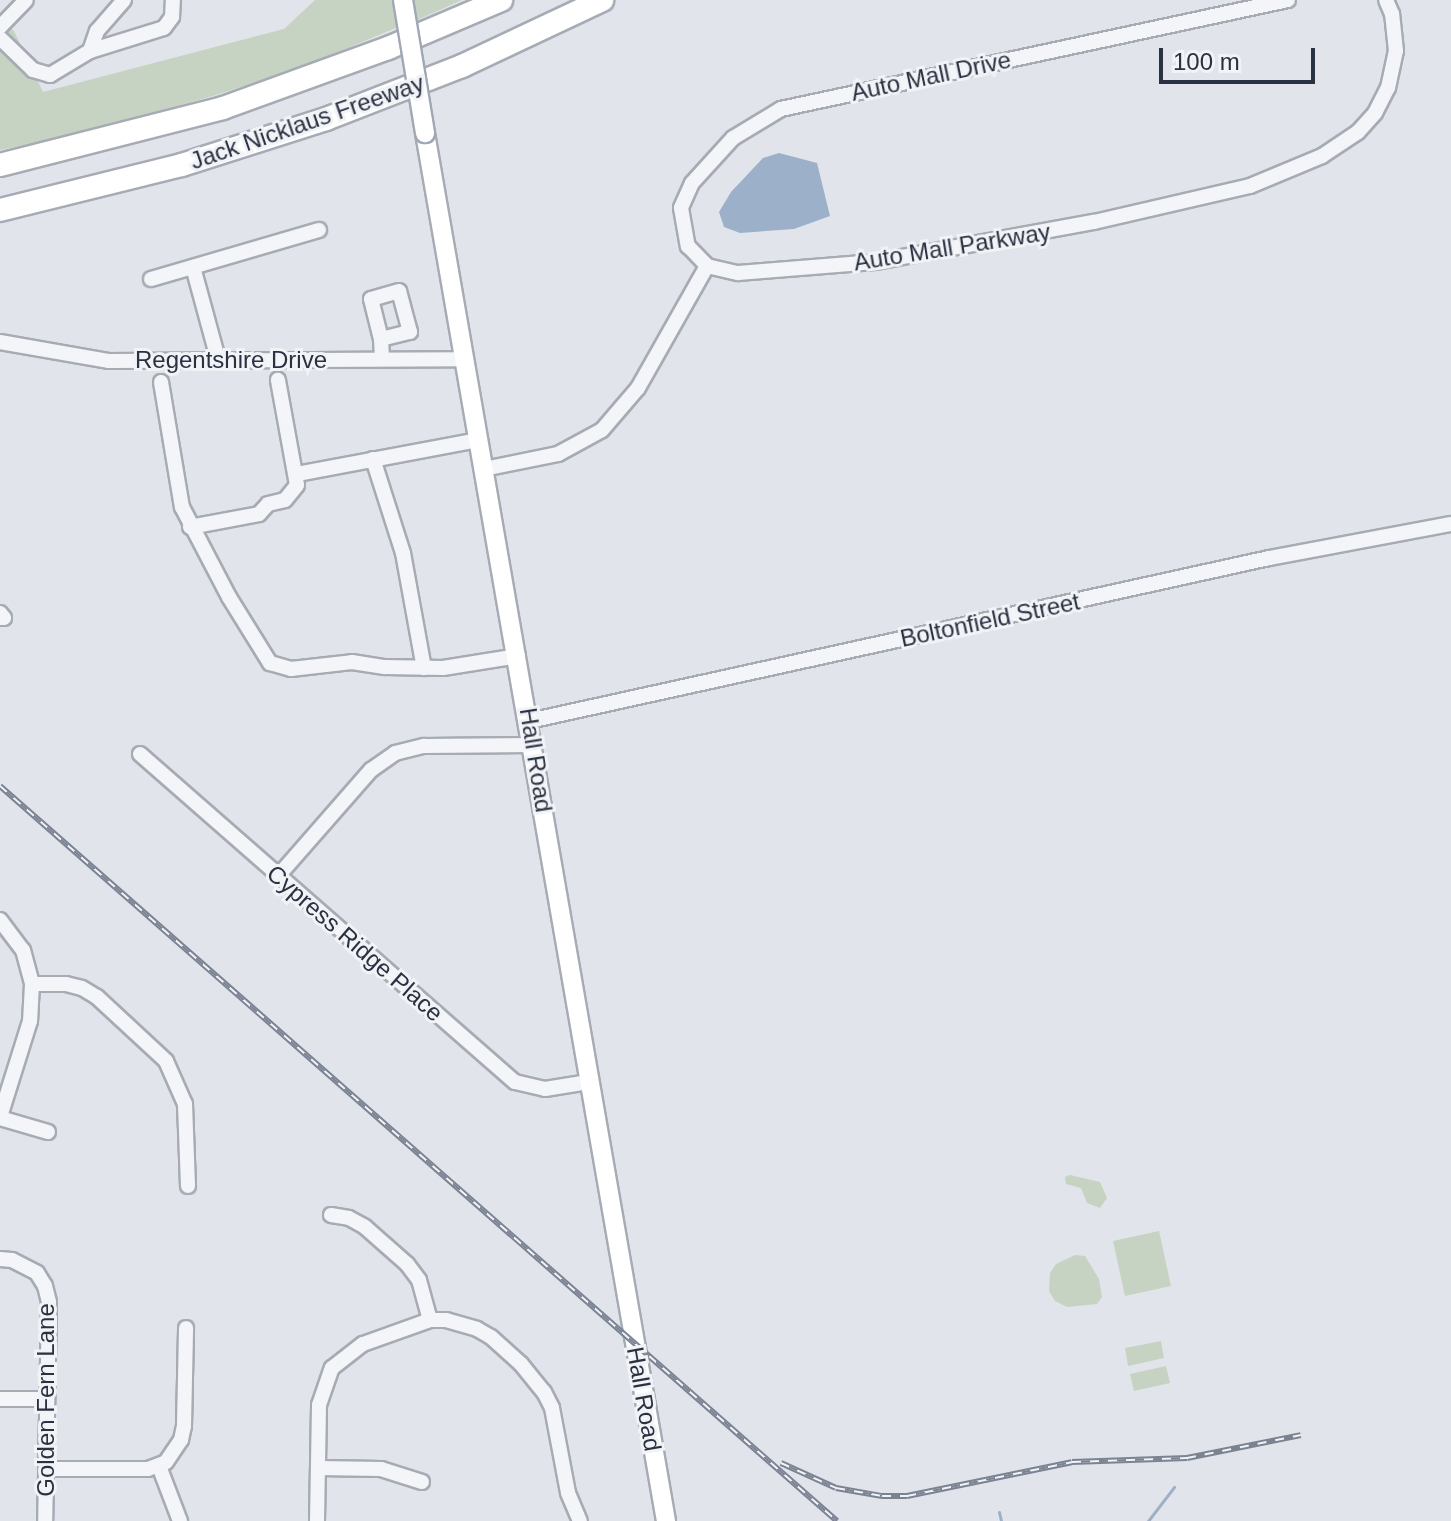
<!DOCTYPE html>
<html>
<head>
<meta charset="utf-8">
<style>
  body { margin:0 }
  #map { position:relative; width:1451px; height:1521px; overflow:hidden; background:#e1e4ea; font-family:Helvetica,sans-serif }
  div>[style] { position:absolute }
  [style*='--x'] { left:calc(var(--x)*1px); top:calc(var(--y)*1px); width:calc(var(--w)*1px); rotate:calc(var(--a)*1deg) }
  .green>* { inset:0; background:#c6d3c3 }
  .water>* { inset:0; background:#9db0c9 }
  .stream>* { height:3px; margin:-1.5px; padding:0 1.5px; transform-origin:1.5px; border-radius:1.5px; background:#9db0c9 }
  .roads { filter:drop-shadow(2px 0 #a6abb4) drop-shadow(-2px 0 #a6abb4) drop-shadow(0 2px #a6abb4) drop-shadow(0 -2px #a6abb4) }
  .minor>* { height:14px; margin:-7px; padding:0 7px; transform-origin:7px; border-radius:7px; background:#f4f5f8 }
  .major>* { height:18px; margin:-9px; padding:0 9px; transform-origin:9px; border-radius:9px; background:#fff }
  .highway>* { height:22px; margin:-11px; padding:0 11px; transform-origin:11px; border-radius:11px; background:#fff }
  .rail>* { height:6px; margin-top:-3px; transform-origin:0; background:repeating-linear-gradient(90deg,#f1f3f7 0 9px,#7b8393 0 18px); box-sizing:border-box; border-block:2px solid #7b8393 }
  .bridges { filter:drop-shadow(2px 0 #a1a8b5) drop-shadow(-2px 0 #a1a8b5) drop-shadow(0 2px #a1a8b5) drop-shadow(0 -2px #a1a8b5) }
  .major-bridge>* { height:18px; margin:-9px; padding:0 9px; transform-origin:9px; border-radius:9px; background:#fff }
  span { translate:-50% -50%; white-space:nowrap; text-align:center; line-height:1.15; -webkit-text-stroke:6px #f1f3f7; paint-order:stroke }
  .street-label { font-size:24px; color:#2a3141 }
  .scale { position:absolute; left:1159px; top:48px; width:156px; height:36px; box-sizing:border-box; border:4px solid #2a3141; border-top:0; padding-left:10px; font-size:24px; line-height:28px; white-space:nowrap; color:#2a3141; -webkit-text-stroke:6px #f1f3f7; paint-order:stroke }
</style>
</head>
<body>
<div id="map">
  <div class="green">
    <i style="clip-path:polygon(315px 0,393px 0,398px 27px,305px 66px,216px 95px,73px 135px,0 150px,0 19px,14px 31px,43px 92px,284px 29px)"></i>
    <i style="clip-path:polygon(412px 0,462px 0,415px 21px)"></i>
    <i style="clip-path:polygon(1070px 1175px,1100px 1182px,1107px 1198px,1100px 1208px,1087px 1203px,1081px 1188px,1066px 1184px,1065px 1177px)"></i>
    <i style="clip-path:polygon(1159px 1231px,1171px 1286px,1125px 1296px,1113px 1241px)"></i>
    <i style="clip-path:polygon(1075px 1255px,1085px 1256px,1099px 1279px,1102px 1297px,1097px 1304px,1067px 1307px,1055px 1301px,1049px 1291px,1050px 1273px,1056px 1264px)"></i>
    <i style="clip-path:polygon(1161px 1341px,1164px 1358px,1128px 1366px,1125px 1348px)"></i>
    <i style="clip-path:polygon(1166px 1366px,1170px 1383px,1134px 1391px,1130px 1374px)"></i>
  </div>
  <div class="water">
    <i style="clip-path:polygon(779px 153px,817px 163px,830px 216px,794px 229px,740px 233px,724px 227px,719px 212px,731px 192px,763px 158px)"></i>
  </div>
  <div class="stream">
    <i style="--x:999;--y:1512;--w:9;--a:77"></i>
    <i style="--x:1148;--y:1521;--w:43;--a:-52.6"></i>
  </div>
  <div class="roads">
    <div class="minor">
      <i style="--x:1288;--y:0;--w:519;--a:167.87"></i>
      <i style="--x:781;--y:109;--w:56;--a:148.9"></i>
      <i style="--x:733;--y:138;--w:61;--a:132.3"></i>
      <i style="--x:692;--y:183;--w:27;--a:114"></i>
      <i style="--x:681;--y:208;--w:39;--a:80"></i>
      <i style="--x:688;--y:246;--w:28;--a:46"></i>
      <i style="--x:707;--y:266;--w:32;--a:13"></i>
      <i style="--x:738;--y:273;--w:137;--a:-4.6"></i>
      <i style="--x:875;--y:262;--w:223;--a:-10.4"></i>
      <i style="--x:1094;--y:222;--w:160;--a:-13"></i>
      <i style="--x:1250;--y:186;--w:78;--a:-22.6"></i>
      <i style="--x:1322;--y:156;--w:43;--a:-33.7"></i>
      <i style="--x:1358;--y:132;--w:25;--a:-48"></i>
      <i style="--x:1375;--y:113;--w:28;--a:-63"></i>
      <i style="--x:1388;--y:88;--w:38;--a:-78"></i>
      <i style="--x:1396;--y:51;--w:37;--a:-96"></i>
      <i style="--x:1392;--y:14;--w:15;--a:-113"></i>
      <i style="--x:0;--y:27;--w:37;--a:-46"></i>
      <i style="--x:0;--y:38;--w:46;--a:44.1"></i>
      <i style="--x:33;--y:70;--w:18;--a:16"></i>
      <i style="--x:50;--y:75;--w:47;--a:-31"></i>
      <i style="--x:90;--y:51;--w:77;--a:-17.3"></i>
      <i style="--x:164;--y:28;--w:14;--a:-54"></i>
      <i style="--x:172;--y:17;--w:17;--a:-87"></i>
      <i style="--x:90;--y:51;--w:21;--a:-71"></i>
      <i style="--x:97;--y:31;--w:41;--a:-48.9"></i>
      <i style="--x:193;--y:267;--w:95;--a:74.8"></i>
      <i style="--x:151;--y:279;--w:175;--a:-16.3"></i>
      <i style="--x:381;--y:339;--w:30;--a:-14"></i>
      <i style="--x:410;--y:332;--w:42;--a:-105"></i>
      <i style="--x:399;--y:291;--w:29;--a:164"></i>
      <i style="--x:371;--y:299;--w:41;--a:76"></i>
      <i style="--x:381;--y:339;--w:20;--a:87"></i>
      <i style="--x:0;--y:342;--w:111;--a:9.9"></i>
      <i style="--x:109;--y:361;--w:356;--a:-0.3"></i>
      <i style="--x:161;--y:382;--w:127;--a:80.5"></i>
      <i style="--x:182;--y:507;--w:102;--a:62.4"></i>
      <i style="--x:229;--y:597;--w:78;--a:58.2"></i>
      <i style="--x:270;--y:663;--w:22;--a:16"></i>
      <i style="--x:291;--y:669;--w:61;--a:-6.5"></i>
      <i style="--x:352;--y:662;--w:33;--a:9"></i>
      <i style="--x:385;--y:667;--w:58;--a:1"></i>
      <i style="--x:443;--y:668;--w:76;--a:-9.1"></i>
      <i style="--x:373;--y:459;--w:99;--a:72.3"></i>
      <i style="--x:403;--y:553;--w:117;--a:79.7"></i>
      <i style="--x:484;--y:469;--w:76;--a:-11.5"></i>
      <i style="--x:558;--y:454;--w:50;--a:-28.6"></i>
      <i style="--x:602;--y:430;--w:55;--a:-49.4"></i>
      <i style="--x:638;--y:388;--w:140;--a:-60.5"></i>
      <i style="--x:297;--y:474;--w:185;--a:-10.6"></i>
      <i style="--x:190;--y:527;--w:70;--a:-10.7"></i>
      <i style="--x:259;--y:514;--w:13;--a:-48"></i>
      <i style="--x:268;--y:504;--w:17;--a:-13"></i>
      <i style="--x:285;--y:500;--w:19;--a:-51"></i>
      <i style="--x:297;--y:485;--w:107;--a:-100.3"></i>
      <i style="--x:0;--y:613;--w:6;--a:51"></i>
      <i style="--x:4;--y:618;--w:4;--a:180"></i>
      <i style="--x:529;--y:721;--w:758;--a:-12.42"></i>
      <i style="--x:1269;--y:558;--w:185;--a:-10.6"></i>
      <i style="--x:140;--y:754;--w:498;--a:41.2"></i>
      <i style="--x:515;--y:1082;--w:31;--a:13"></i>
      <i style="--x:545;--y:1089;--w:44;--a:-9.2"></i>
      <i style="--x:279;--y:875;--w:140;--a:-48.8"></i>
      <i style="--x:371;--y:770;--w:29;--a:-35"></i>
      <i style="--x:395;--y:753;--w:30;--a:-14"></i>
      <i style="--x:424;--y:746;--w:109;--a:-0.5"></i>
      <i style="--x:0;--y:920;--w:38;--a:53"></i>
      <i style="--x:23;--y:950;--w:35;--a:75"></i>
      <i style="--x:32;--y:984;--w:37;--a:93"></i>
      <i style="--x:30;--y:1021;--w:101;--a:107.4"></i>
      <i style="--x:32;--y:984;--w:34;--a:0"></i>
      <i style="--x:66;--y:984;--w:16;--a:14"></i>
      <i style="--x:82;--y:988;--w:17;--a:31"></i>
      <i style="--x:97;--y:997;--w:94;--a:42.8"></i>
      <i style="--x:166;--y:1061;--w:47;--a:66.2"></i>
      <i style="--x:185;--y:1104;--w:82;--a:87.9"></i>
      <i style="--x:0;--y:1118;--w:50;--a:16.3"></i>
      <i style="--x:331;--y:1215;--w:18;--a:9"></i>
      <i style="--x:349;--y:1218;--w:18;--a:29"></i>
      <i style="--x:365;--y:1227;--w:56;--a:41.4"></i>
      <i style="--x:407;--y:1264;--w:20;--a:53"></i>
      <i style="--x:419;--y:1280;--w:41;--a:74.6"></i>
      <i style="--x:0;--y:1259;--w:12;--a:5"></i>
      <i style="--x:12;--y:1260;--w:28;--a:27"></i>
      <i style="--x:37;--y:1273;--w:15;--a:58"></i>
      <i style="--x:45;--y:1286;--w:16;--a:76"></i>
      <i style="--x:49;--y:1302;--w:219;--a:91"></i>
      <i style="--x:0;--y:1399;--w:47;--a:0"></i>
      <i style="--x:159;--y:1466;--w:59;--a:69.1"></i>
      <i style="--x:318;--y:1468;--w:63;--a:0.9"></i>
      <i style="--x:381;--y:1469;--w:43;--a:17.6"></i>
      <i style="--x:46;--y:1469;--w:102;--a:0"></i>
      <i style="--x:148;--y:1469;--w:19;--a:-21"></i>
      <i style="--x:166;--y:1462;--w:27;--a:-56"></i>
      <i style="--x:181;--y:1440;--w:14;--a:-78"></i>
      <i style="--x:184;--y:1426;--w:98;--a:-88.8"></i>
      <i style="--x:317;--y:1521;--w:116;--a:-89"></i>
      <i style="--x:319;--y:1405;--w:39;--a:-71"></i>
      <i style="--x:332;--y:1368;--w:39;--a:-38"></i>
      <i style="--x:363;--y:1344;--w:71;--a:-19.7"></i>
      <i style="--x:430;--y:1320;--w:16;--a:0"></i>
      <i style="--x:446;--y:1320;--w:32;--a:16"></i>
      <i style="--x:477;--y:1329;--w:16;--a:30"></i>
      <i style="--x:491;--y:1337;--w:40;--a:42"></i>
      <i style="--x:521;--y:1364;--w:36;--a:51"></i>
      <i style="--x:544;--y:1392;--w:18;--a:63"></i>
      <i style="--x:552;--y:1408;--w:86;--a:79.3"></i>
      <i style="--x:568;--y:1493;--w:30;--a:67"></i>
    </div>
    <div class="major">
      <i style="--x:425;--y:133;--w:1409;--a:80.15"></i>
    </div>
    <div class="highway">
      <i style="--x:0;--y:165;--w:230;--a:-14.3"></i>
      <i style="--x:223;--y:108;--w:176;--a:-20"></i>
      <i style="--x:388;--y:48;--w:123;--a:-23"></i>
      <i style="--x:0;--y:210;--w:187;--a:-13.9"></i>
      <i style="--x:182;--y:165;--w:151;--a:-17.7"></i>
      <i style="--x:326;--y:119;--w:146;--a:-21.3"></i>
      <i style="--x:462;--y:66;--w:155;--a:-25.2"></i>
    </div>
  </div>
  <div class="rail">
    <i style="--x:0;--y:786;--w:1114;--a:41.29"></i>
    <i style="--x:781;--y:1463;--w:60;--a:24.4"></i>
    <i style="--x:836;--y:1488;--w:47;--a:9.9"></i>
    <i style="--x:882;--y:1496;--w:25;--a:0"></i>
    <i style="--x:907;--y:1496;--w:168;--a:-11.6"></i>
    <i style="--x:1072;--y:1462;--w:115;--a:-2"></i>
    <i style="--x:1187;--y:1458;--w:116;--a:-11.4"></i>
  </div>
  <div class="bridges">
    <div class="major-bridge">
      <i style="--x:403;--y:0;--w:135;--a:80.6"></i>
    </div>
  </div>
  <div class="street-label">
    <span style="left:931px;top:76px;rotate:-12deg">Auto Mall Drive</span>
    <span style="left:307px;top:122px;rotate:-19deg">Jack Nicklaus Freeway</span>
    <span style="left:952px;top:247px;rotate:-9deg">Auto Mall Parkway</span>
    <span style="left:231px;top:360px">Regentshire Drive</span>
    <span style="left:990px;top:620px;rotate:-12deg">Boltonfield Street</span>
    <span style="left:536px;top:760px;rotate:81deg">Hall Road</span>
    <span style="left:355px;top:943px;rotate:41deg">Cypress Ridge Place</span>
    <span style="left:644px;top:1399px;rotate:80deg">Hall Road</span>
    <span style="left:46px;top:1400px;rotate:-90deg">Golden Fern Lane</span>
  </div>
  <div class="scale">100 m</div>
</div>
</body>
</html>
